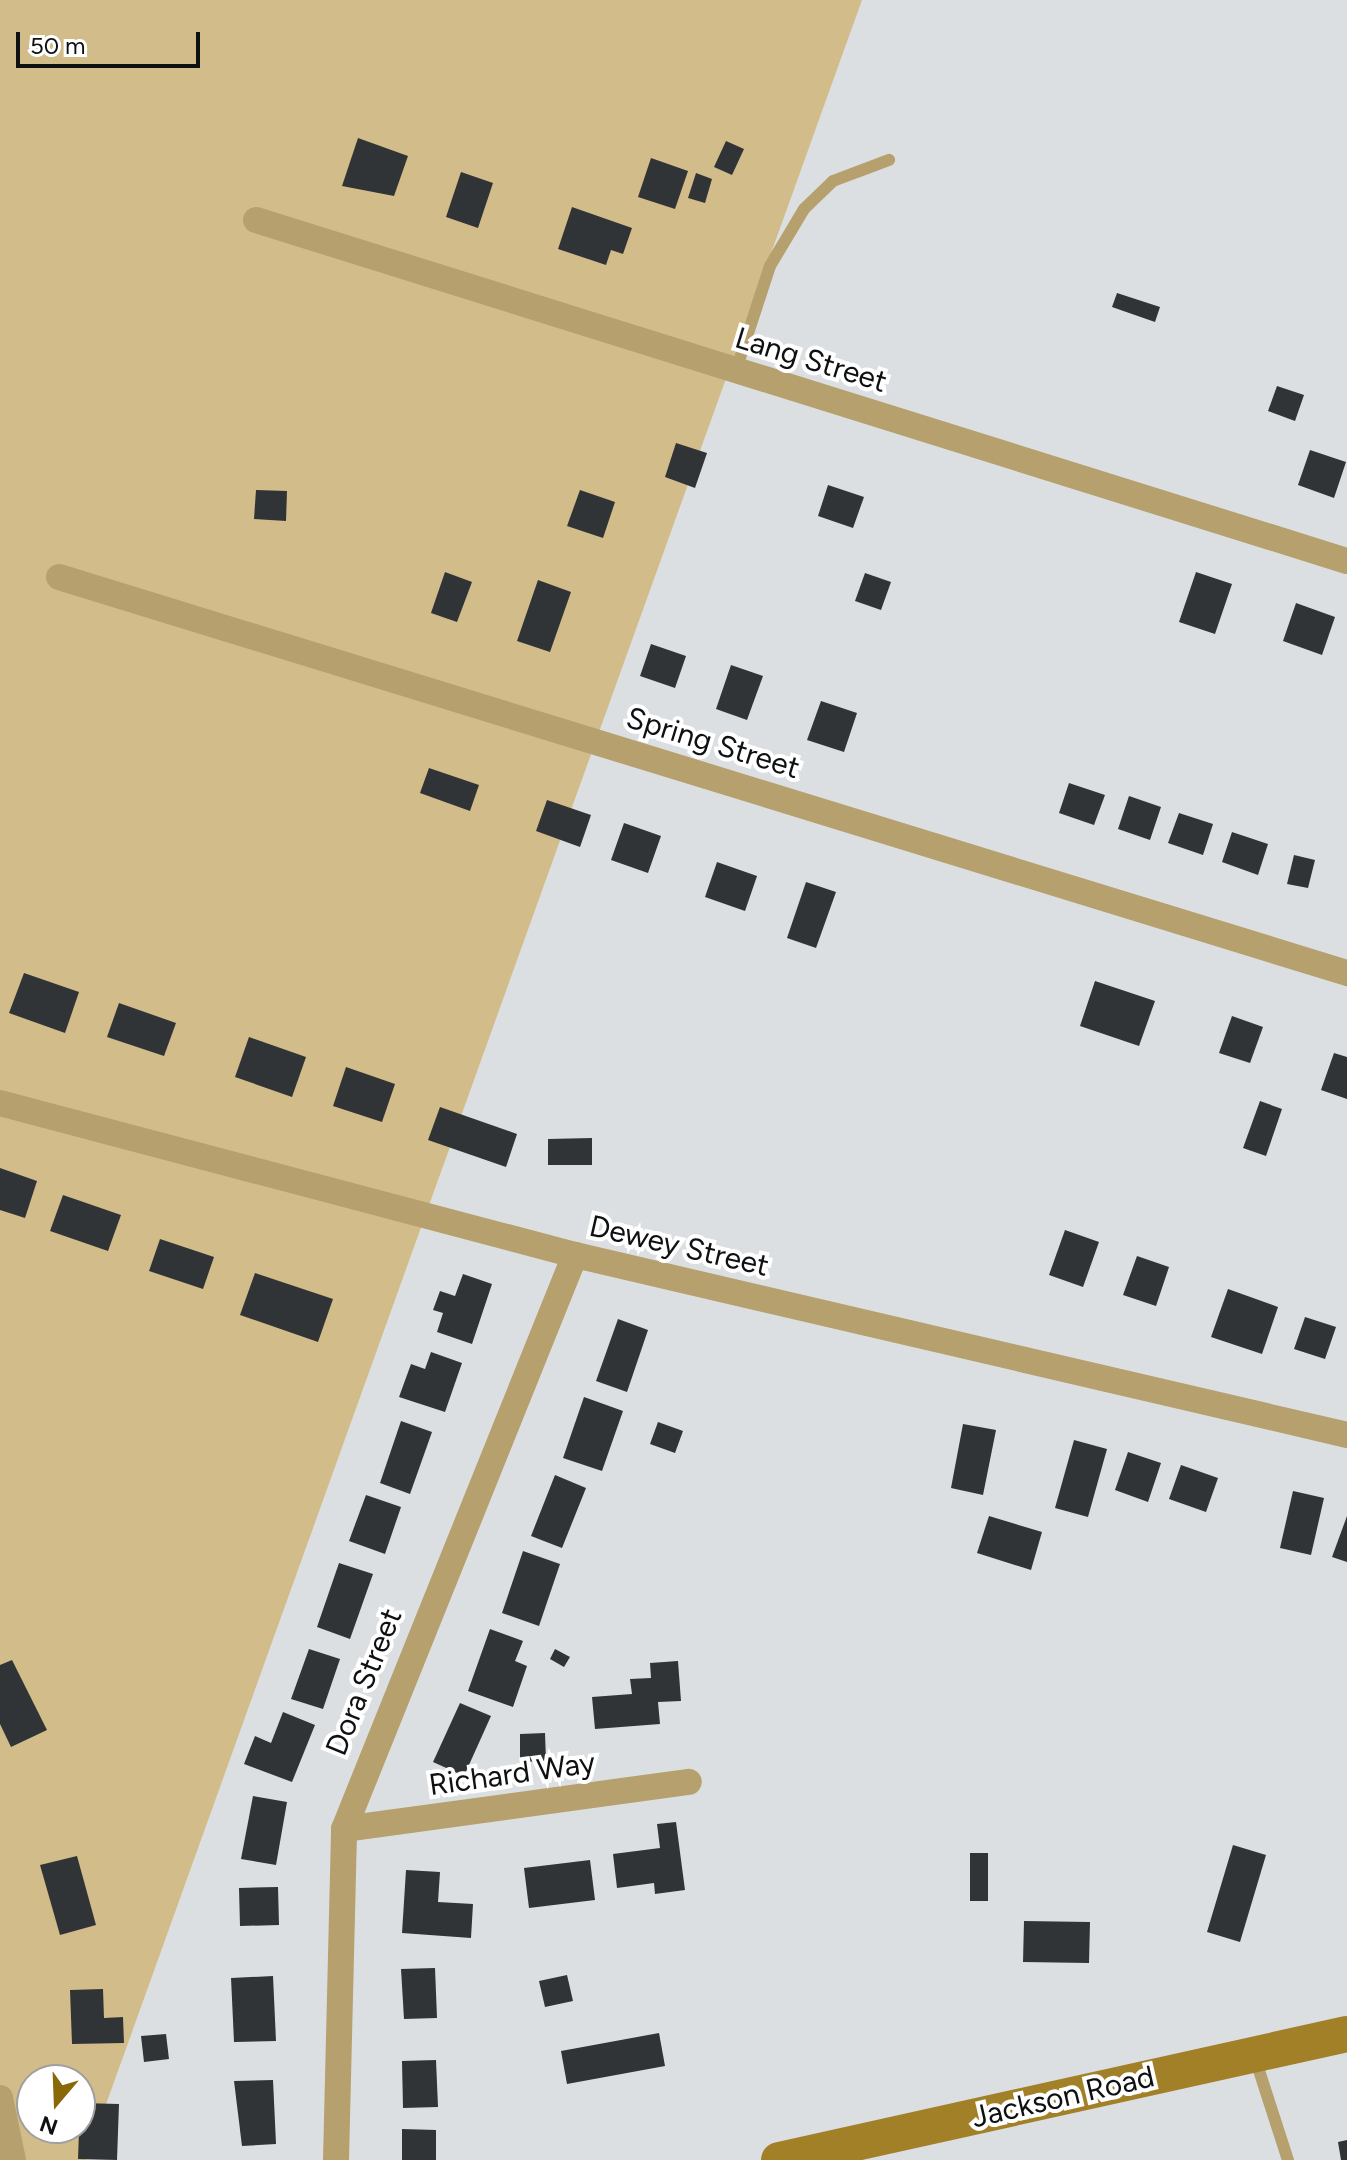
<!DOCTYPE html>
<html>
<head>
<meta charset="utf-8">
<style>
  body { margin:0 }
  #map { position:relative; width:1347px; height:2160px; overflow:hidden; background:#dcdfe2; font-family:Figtree,sans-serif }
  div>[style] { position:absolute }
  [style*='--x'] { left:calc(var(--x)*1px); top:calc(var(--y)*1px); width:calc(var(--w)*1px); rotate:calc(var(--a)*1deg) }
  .green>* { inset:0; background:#d2bc89 }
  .building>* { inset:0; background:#313436 }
  .service>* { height:12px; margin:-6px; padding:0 6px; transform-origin:6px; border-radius:6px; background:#b6a06d }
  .minor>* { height:26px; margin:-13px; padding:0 13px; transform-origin:13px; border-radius:13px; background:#b6a06d }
  .secondary>* { height:36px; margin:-18px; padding:0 18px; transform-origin:18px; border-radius:18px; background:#a18028 }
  span { translate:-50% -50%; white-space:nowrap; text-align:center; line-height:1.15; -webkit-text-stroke:8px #fff; paint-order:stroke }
  .street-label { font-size:30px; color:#0f1011 }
  .north { position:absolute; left:16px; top:2064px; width:80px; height:80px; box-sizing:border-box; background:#fff; border:2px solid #9f9fa0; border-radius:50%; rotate:199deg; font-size:22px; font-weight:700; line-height:32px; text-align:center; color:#0f1011 }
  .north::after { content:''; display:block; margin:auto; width:28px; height:36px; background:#896907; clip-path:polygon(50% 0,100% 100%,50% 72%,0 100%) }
  .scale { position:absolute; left:16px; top:32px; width:184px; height:36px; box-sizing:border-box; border:4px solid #0f1011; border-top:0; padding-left:10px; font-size:24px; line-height:28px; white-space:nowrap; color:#0f1011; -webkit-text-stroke:6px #fff; paint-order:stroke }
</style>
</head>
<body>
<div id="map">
  <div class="green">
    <i style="clip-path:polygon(evenodd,0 0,862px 0,86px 2160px,0 2160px,0 0,32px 2080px,80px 2080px,80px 2128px,32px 2128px,32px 2080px)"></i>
  </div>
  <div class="building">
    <i style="clip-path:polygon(358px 138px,408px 156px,394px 196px,342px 186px)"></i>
    <i style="clip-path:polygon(726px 141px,744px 149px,732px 175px,714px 167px)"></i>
    <i style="clip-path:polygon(651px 158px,688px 171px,675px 209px,638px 197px)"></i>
    <i style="clip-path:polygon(461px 172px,493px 183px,478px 228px,446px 217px)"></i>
    <i style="clip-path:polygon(696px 173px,712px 179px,705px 203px,688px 198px)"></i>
    <i style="clip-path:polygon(572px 207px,632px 228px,623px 254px,611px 250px,606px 265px,558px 249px)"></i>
    <i style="clip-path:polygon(1117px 293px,1160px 307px,1155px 322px,1112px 307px)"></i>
    <i style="clip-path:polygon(1277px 386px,1304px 395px,1295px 421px,1268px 411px)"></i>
    <i style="clip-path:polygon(676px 443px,707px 453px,695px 488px,665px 477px)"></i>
    <i style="clip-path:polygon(1310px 450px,1346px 462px,1334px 498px,1298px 485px)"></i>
    <i style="clip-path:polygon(828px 485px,864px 497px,853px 528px,818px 516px)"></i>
    <i style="clip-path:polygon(256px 490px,287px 491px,286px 521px,254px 519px)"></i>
    <i style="clip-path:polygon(580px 490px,615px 502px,603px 538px,567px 526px)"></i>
    <i style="clip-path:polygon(445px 572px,472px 582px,457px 622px,431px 613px)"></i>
    <i style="clip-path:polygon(1196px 572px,1232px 584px,1215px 634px,1179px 622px)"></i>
    <i style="clip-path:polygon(865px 573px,891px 582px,881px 610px,855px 601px)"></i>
    <i style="clip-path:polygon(538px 580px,571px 592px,550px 652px,517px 641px)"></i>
    <i style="clip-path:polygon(1296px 603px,1335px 617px,1322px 655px,1283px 641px)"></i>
    <i style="clip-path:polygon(651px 644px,686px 656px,675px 688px,640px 676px)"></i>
    <i style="clip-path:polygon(731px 665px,763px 676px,747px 720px,716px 709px)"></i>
    <i style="clip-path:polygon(821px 701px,857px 713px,844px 752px,807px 740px)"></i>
    <i style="clip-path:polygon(429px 768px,479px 785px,470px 811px,420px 793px)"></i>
    <i style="clip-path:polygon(1069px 783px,1105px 795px,1094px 825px,1059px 813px)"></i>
    <i style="clip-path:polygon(1129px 796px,1161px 807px,1150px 840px,1118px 829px)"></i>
    <i style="clip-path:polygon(547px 800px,591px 815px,580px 847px,536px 831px)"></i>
    <i style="clip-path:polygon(1179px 813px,1213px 824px,1203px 855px,1168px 843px)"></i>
    <i style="clip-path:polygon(624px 823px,661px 836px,648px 873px,611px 860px)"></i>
    <i style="clip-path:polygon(1232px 832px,1268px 844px,1258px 875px,1222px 862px)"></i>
    <i style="clip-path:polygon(1294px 855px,1315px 860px,1308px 888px,1287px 884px)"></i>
    <i style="clip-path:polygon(717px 862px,757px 876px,745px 911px,705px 897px)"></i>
    <i style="clip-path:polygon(806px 882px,836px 892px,816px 948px,787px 938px)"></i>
    <i style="clip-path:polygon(24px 973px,79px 992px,65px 1033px,9px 1013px)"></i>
    <i style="clip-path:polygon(1095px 981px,1155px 1001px,1139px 1046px,1080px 1026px)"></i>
    <i style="clip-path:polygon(119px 1003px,176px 1023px,164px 1056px,107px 1037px)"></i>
    <i style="clip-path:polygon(1232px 1016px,1263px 1027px,1250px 1063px,1219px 1053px)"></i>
    <i style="clip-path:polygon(249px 1037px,306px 1057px,292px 1097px,235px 1077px)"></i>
    <i style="clip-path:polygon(1334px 1053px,1347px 1057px,1347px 1099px,1321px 1090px)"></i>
    <i style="clip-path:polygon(346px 1067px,395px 1084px,382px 1122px,333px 1106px)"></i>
    <i style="clip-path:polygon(1260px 1101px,1282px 1109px,1266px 1156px,1243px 1148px)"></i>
    <i style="clip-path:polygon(440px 1107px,517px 1134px,506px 1167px,428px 1140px)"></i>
    <i style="clip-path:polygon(592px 1138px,592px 1165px,548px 1165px,548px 1139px)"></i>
    <i style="clip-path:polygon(0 1168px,37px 1181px,25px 1218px,0 1210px)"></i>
    <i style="clip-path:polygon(63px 1195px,121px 1215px,108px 1251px,50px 1231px)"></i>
    <i style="clip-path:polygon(1065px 1230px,1099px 1242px,1083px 1287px,1049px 1275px)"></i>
    <i style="clip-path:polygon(160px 1239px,214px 1257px,203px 1289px,149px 1271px)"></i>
    <i style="clip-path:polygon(1137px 1256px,1169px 1267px,1156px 1306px,1123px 1295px)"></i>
    <i style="clip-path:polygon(255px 1273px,333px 1299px,318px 1342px,240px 1315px)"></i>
    <i style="clip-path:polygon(463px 1274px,492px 1284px,472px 1344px,437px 1332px,443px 1313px,433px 1310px,440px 1291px,455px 1296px)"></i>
    <i style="clip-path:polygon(1228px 1289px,1278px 1307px,1262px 1354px,1211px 1337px)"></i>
    <i style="clip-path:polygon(1305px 1317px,1336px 1327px,1325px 1359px,1294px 1349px)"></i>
    <i style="clip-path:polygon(618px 1319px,648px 1330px,627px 1392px,596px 1381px)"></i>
    <i style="clip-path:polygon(431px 1352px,462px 1363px,445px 1412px,399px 1397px,411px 1364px,425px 1369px)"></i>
    <i style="clip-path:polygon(584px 1397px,623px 1411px,602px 1471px,563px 1458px)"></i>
    <i style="clip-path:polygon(401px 1421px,432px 1432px,410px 1494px,380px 1483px)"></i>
    <i style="clip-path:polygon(658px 1422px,683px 1431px,675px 1453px,650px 1444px)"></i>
    <i style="clip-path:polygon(963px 1424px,996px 1430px,983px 1495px,951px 1488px)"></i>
    <i style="clip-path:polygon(1074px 1440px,1107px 1449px,1088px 1517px,1055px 1508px)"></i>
    <i style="clip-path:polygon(1128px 1452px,1161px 1463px,1148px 1502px,1115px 1490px)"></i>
    <i style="clip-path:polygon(1181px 1465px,1218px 1478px,1206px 1512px,1169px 1499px)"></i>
    <i style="clip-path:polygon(555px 1475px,586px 1488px,562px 1548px,531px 1536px)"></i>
    <i style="clip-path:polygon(1293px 1491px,1324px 1498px,1311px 1555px,1280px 1548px)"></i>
    <i style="clip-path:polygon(366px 1495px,401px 1507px,385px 1554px,349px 1541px)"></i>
    <i style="clip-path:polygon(989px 1516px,1042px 1532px,1031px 1570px,977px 1553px)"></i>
    <i style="clip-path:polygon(1347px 1516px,1347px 1562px,1332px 1557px)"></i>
    <i style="clip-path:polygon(523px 1551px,560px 1564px,539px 1626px,502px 1613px)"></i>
    <i style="clip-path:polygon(339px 1563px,373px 1574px,350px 1639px,317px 1627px)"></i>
    <i style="clip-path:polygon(490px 1629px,523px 1641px,515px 1661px,527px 1666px,513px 1707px,468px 1691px)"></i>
    <i style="clip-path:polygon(309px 1649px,340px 1659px,323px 1709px,291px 1699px)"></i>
    <i style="clip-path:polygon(555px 1649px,570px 1657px,564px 1667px,550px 1659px)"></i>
    <i style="clip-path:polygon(12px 1660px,47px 1730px,11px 1747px,0 1724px,0 1665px)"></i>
    <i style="clip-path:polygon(678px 1661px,681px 1701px,658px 1702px,660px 1724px,595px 1729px,592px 1697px,632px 1694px,630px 1679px,651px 1678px,650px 1663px)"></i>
    <i style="clip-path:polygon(460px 1703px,491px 1716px,464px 1776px,433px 1762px)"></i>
    <i style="clip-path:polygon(283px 1712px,315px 1725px,292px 1782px,244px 1764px,255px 1736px,271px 1743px)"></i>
    <i style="clip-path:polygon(545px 1733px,546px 1761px,520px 1762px,520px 1734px)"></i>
    <i style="clip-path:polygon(253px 1796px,287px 1802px,276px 1865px,241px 1859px)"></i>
    <i style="clip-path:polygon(676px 1822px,685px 1890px,655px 1894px,654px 1883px,617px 1888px,613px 1854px,660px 1848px,657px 1824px)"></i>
    <i style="clip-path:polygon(1233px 1845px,1266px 1855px,1240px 1942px,1207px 1932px)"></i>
    <i style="clip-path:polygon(970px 1853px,988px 1853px,988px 1901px,970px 1901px)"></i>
    <i style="clip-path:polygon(77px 1856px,96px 1925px,60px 1935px,40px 1865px)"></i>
    <i style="clip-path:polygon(590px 1860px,595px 1900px,529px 1908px,524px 1868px)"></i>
    <i style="clip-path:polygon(406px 1870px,440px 1872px,438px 1902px,473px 1904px,471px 1938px,402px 1933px)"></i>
    <i style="clip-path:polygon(278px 1887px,279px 1925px,240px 1926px,239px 1888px)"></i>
    <i style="clip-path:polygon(1024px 1921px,1090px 1922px,1089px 1963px,1023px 1962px)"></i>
    <i style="clip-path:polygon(435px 1968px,437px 2018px,404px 2019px,401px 1969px)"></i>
    <i style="clip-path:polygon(567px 1975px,573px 2001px,545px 2007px,539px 1981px)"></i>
    <i style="clip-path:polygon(273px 1976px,276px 2041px,234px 2042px,231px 1978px)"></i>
    <i style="clip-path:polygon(103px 1989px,104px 2018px,123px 2017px,124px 2043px,72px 2044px,70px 1990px)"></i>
    <i style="clip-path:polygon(659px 2033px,665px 2066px,567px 2084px,561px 2051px)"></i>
    <i style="clip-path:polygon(166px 2034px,169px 2059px,144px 2062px,141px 2036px)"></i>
    <i style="clip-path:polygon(436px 2060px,438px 2107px,403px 2108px,402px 2061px)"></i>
    <i style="clip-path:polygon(273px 2080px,276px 2144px,242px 2146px,234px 2081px)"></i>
    <i style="clip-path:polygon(80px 2103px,119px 2104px,117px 2160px,78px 2159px)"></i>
    <i style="clip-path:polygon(402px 2129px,436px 2130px,436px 2160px,402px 2160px)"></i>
    <i style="clip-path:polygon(1347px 2140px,1347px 2160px,1341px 2160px,1338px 2142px)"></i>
  </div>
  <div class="service">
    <i style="--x:736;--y:370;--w:109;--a:-71.9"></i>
    <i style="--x:770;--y:266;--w:66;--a:-59.2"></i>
    <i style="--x:804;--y:209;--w:40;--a:-44"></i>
    <i style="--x:833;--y:181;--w:60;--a:-20.6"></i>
    <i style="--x:1255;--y:2058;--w:107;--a:72.1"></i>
  </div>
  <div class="minor">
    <i style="--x:256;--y:220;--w:1143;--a:17.36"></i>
    <i style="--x:59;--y:577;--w:1348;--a:17.09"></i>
    <i style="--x:0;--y:1103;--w:595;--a:14.81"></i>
    <i style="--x:575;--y:1255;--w:793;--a:13.12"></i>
    <i style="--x:344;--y:1829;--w:348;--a:-7.8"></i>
    <i style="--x:0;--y:2098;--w:63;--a:78.2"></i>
    <i style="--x:336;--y:2160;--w:331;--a:-88.6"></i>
    <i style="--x:344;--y:1829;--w:619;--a:-68.08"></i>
  </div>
  <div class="secondary">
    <i style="--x:779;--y:2160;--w:582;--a:-12.51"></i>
  </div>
  <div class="street-label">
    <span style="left:811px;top:360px;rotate:17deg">Lang Street</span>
    <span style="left:713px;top:743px;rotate:17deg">Spring Street</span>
    <span style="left:679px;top:1246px;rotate:13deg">Dewey Street</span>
    <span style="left:364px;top:1682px;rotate:-68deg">Dora Street</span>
    <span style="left:512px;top:1774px;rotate:-8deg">Richard Way</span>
    <span style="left:1063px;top:2097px;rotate:-13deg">Jackson Road</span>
  </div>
  <div class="north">N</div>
  <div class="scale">50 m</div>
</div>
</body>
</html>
